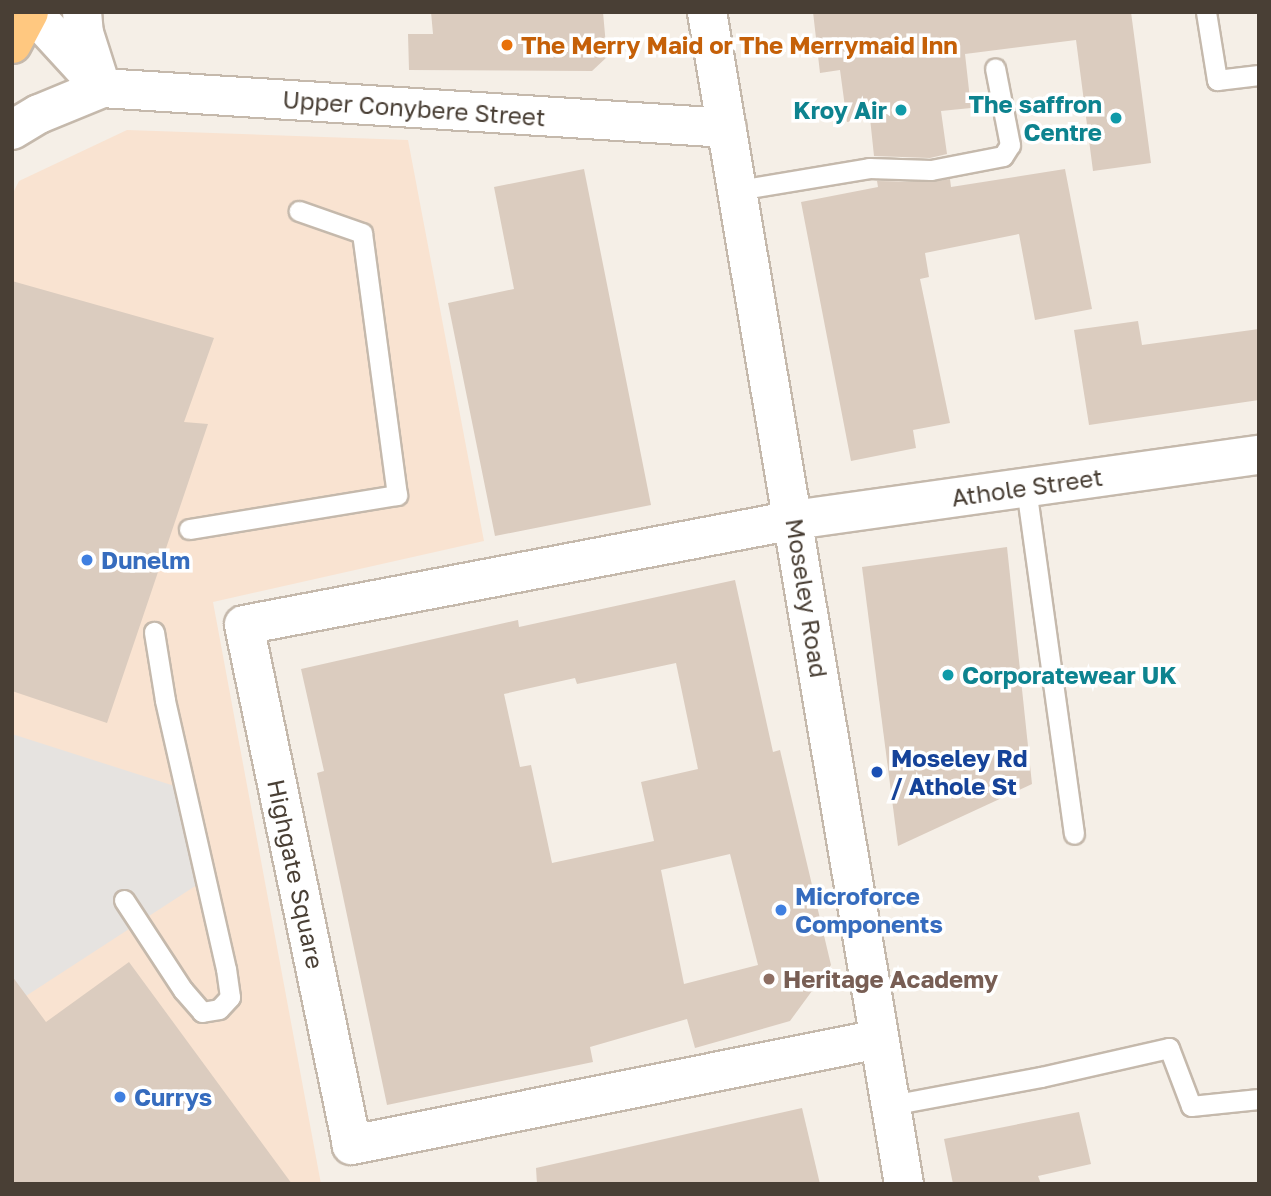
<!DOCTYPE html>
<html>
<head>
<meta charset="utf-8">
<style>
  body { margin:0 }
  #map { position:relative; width:1271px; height:1196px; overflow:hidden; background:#f5efe7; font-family:"Golos Text",sans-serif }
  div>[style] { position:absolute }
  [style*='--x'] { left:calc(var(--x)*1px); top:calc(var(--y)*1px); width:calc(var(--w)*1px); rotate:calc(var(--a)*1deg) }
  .commercial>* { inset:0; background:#f9e3d1 }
  .parking>* { inset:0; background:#e6e3e0 }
  .building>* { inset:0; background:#dbccbf }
  .roads { filter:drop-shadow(2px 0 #c5b9ac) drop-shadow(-2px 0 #c5b9ac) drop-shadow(0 2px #c5b9ac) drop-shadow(0 -2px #c5b9ac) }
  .service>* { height:19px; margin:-9.5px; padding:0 9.5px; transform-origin:9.5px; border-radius:9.5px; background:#fff }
  .minor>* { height:38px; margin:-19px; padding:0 19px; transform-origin:19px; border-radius:19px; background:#fff }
  .tertiary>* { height:38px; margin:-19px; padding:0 19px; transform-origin:19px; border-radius:19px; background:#fff }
  .trunk>* { height:38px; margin:-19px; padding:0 19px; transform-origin:19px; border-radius:19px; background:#ffc880 }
  .dots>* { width:19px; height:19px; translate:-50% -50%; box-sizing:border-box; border:4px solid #fff; border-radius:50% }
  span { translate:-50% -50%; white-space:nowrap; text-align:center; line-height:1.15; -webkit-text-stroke:7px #fff; paint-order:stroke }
  .food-label { font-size:24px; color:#c56008; font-weight:700 }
  .left { translate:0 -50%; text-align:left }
  .culture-label { font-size:24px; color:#0d838f; font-weight:700 }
  .right { translate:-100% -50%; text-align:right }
  .street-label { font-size:24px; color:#493f35 }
  .shop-label { font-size:24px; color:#366cbe; font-weight:700 }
  .transit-label { font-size:24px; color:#164399; font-weight:700 }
  .education-label { font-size:24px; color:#785e54; font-weight:700 }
  .frame { position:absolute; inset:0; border:14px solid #493f35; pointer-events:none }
</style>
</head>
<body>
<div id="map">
  <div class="commercial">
    <i style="clip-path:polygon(127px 130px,408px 140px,484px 541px,213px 602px,321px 1184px,12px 1184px,12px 195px,19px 181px)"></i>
  </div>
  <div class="parking">
    <i style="clip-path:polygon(12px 734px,187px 790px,206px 879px,12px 1005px)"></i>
  </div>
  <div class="building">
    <i style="clip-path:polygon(431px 12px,603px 12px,607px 57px,592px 71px,409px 70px,408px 34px,433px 34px)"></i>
    <i style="clip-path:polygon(813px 12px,1131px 12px,1151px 163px,1093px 171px,1076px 40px,965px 54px,971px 108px,941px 111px,947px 154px,930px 158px,874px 156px,870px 118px,847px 122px,840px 70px,820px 73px)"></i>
    <i style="clip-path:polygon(584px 169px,651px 505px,495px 536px,448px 303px,514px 289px,494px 187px)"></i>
    <i style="clip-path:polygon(1065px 169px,1092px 309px,1035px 320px,1019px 234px,925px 253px,929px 277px,920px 279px,950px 423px,913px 430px,916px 448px,851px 461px,801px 202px,878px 187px,877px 181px,931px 182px,950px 179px,951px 187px)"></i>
    <i style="clip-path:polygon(12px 281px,214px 338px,184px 422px,208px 424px,107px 723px,12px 691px)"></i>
    <i style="clip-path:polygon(1138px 321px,1142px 345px,1259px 329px,1259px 400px,1089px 425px,1074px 330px)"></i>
    <i style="clip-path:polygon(1007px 547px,1032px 784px,898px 846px,862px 567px)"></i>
    <i style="clip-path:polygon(evenodd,735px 580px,773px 752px,780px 750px,831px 965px,790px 1021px,695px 1048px,687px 1019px,590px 1047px,593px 1062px,387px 1105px,317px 773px,324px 771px,301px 669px,518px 620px,519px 627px,735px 580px,676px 663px,698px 769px,641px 782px,654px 841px,552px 863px,531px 765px,520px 767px,504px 694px,575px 678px,577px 684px,676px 663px,735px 580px,730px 854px,758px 965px,684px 984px,661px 870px,730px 854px)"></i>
    <i style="clip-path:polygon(129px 962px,292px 1184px,12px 1184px,12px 976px,46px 1022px)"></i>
    <i style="clip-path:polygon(802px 1108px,820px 1184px,537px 1184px,536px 1168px)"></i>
    <i style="clip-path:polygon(1079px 1112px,1091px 1164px,1038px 1176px,1041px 1184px,953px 1184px,944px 1139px)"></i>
  </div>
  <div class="roads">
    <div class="service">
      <i style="--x:1206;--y:12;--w:69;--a:80.8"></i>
      <i style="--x:1217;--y:80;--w:42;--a:-6.8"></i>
      <i style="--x:738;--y:190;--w:133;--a:-9.5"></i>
      <i style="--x:869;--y:168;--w:62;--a:1.8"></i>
      <i style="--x:931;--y:170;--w:73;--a:-11"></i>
      <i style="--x:1003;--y:156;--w:13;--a:-58"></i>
      <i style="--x:1010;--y:145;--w:78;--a:-101"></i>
      <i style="--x:1026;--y:488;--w:349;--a:82.1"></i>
      <i style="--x:189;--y:529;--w:211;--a:-9.3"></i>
      <i style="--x:397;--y:495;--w:264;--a:-97.6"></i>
      <i style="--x:362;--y:233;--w:67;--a:-160.8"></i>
      <i style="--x:124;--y:900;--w:108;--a:56.8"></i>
      <i style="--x:183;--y:990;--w:29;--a:49"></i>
      <i style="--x:202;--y:1012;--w:17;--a:-10"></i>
      <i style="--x:219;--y:1009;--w:16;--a:-47"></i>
      <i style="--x:230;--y:997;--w:28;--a:-98"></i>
      <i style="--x:226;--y:969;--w:276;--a:-102.8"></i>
      <i style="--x:165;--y:700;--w:69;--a:-99.2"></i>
      <i style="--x:891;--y:1105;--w:153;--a:-10.6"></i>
      <i style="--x:1041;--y:1077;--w:131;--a:-12.8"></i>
      <i style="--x:1169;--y:1048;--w:62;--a:69.2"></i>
      <i style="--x:1191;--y:1106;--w:68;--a:-5.9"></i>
    </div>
    <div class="minor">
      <i style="--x:32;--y:12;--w:103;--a:47.4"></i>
      <i style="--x:82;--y:12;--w:21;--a:85"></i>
      <i style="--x:84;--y:33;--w:49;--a:72.3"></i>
      <i style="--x:12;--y:130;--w:31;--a:-31"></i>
      <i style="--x:39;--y:114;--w:68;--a:-22.4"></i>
      <i style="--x:102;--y:88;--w:626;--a:3.66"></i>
      <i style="--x:879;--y:1039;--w:538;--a:168.63"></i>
      <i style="--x:352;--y:1145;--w:531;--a:-101.73"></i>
      <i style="--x:244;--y:625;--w:560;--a:-10.81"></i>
      <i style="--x:794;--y:520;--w:470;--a:-8"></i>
    </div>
    <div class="tertiary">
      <i style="--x:707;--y:12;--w:1188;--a:80.46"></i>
    </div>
    <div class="trunk">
      <i style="--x:12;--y:44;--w:36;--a:-62"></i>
    </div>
  </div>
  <div class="dots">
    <i style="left:507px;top:45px;background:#e8710a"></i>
    <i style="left:901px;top:110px;background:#0f9aa8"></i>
    <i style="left:1116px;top:118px;background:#0f9aa8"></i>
    <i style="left:87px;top:560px;background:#3f7fe0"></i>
    <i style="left:948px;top:675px;background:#0f9aa8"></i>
    <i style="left:877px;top:772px;background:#1a4fb4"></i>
    <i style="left:781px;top:910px;background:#3f7fe0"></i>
    <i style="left:769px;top:979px;background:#8d6e63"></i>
    <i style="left:120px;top:1097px;background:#3f7fe0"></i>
  </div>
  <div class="food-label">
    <span class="left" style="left:521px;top:45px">The Merry Maid or The Merrymaid Inn</span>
  </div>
  <div class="culture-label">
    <span class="right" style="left:1102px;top:118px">The saffron<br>Centre</span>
    <span class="right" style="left:887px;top:110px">Kroy Air</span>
    <span class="left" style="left:962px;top:675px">Corporatewear UK</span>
  </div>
  <div class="street-label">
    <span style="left:414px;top:108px;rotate:4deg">Upper Conybere Street</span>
    <span style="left:1027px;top:487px;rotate:-8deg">Athole Street</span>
    <span style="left:807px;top:598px;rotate:81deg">Moseley Road</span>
    <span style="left:296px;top:874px;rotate:78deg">Highgate Square</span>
  </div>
  <div class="shop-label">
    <span class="left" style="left:101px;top:560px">Dunelm</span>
    <span class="left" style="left:795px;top:910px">Microforce<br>Components</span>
    <span class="left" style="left:134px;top:1097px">Currys</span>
  </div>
  <div class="transit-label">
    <span class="left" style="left:891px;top:772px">Moseley Rd<br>/ Athole St</span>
  </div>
  <div class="education-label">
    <span class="left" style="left:783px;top:979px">Heritage Academy</span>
  </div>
  <div class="frame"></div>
</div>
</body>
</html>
